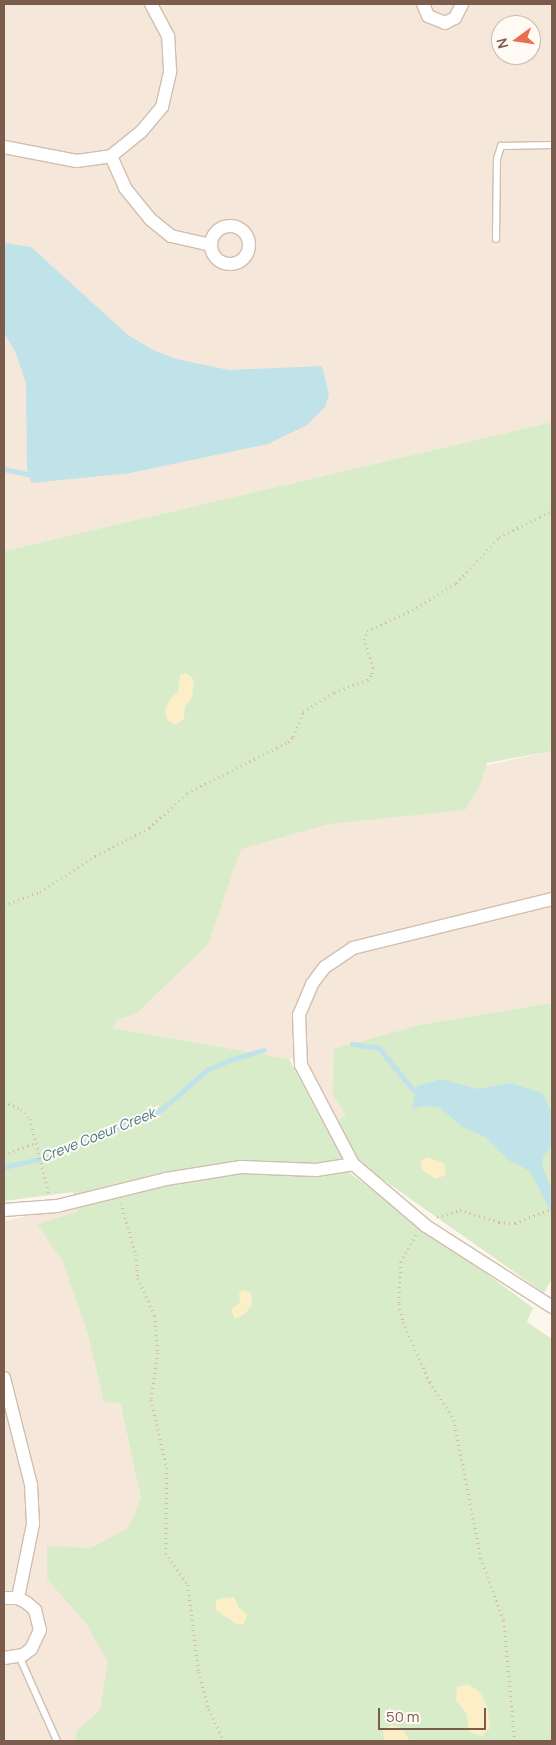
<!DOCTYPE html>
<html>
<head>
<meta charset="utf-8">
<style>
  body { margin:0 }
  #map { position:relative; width:556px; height:1745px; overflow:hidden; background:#fdf6ec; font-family:Manrope,sans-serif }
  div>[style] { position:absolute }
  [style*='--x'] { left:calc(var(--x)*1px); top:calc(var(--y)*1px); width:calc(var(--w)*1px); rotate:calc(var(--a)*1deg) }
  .residential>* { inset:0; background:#f5e8da }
  .green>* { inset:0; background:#d8ecc9 }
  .sand>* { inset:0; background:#fcefc7 }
  .water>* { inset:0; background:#bfe3e8 }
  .stream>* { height:4.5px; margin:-2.25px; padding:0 2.25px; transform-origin:2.25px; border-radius:2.25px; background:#bfe3e8 }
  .path>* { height:2.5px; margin-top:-1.25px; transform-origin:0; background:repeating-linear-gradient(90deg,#d9b8a5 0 1px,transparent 0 5px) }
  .roads { filter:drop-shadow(1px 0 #d1beb0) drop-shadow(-1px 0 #d1beb0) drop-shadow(0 1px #d1beb0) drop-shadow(0 -1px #d1beb0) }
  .service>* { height:6px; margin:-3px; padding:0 3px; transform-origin:3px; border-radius:3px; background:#fff }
  .minor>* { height:12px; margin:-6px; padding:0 6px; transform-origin:6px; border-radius:6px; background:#fff }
  .minor>.ring { margin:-6px; padding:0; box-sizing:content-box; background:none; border:12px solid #fff; border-radius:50% }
  span { translate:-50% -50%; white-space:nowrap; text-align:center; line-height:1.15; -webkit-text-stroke:4px #fffaf3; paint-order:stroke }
  .water-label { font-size:14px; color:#437c86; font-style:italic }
  .frame { position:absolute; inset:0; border:5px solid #7a5c4d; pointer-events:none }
  .north { position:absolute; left:491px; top:15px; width:50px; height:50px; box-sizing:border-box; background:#fffaf3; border:1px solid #cabbb1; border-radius:50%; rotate:256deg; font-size:14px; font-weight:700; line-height:20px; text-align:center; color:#7a5c4d }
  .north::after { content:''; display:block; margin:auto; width:18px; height:22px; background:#e76f51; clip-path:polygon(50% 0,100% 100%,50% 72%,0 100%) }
  .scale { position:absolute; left:378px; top:1708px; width:108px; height:22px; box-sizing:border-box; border:2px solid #7a5c4d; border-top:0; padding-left:6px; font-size:15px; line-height:18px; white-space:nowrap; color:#7a5c4d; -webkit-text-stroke:4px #fffaf3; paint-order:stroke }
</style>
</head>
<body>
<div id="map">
  <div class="residential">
    <i style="clip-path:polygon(evenodd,4px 4px,552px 4px,552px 422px,4px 551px,4px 4px,501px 25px,531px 25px,531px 55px,501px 55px,501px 25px)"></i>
    <i style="clip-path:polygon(552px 751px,552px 1027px,478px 1033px,336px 1121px,303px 1057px,289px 1059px,113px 1028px,217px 824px)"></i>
    <i style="clip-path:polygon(76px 1206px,192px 1729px,149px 1741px,4px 1741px,4px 1221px)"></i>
  </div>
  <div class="green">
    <i style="clip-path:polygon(552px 422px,552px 751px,487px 763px,481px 783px,465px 810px,329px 824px,241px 849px,208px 944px,136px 1014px,118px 1019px,113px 1028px,289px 1059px,351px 1174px,533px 1308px,527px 1322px,552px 1339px,552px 1741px,76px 1741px,76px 1732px,100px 1710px,108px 1662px,85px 1622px,47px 1579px,47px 1546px,91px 1548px,128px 1528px,141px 1499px,120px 1403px,104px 1402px,88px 1334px,63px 1262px,37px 1224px,77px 1212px,73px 1192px,4px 1201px,4px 551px)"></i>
    <i style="clip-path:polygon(552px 1003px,552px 1279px,544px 1293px,358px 1162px,336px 1121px,346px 1115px,333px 1096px,334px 1049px,420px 1025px)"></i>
  </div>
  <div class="sand">
    <i style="clip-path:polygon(186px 673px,194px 680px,192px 697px,185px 706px,184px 719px,175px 725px,167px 720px,165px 711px,171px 698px,178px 692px,180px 675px)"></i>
    <i style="clip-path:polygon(426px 1157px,444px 1163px,446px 1175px,436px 1179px,422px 1170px,421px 1162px)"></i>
    <i style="clip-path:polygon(243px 1290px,251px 1293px,252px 1304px,245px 1314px,235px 1319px,231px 1309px,240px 1303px,239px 1293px)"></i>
    <i style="clip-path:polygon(234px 1597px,239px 1608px,247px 1614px,244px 1624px,236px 1624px,215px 1609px,217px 1599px)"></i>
    <i style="clip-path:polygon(468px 1684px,479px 1691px,487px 1706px,490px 1728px,482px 1736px,469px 1732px,467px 1714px,456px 1701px,457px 1687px)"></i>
    <i style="clip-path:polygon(393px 1725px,402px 1729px,410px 1741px,384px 1741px,383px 1730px)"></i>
  </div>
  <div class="water">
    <i style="clip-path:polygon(4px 243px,31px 247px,128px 335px,153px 350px,176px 359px,229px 370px,322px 366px,329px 395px,325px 407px,307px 425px,268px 444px,130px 473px,31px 483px,27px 468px,26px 383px,15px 351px,4px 333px)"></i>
    <i style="clip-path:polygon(441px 1079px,478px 1089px,510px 1083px,542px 1093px,552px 1113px,552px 1146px,543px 1156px,542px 1166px,552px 1190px,552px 1214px,530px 1171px,510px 1161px,485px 1137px,461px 1126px,439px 1107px,424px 1106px,412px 1109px,417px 1086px)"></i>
  </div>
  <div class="stream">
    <i style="--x:4;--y:469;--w:25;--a:12"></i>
    <i style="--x:352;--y:1044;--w:27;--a:8"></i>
    <i style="--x:379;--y:1048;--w:55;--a:50.2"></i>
    <i style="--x:4;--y:1167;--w:41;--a:-12.7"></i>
    <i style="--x:44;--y:1158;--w:40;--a:-20.2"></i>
    <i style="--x:82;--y:1144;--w:32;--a:-28"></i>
    <i style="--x:110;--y:1129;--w:37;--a:-19"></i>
    <i style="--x:145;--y:1117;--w:19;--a:-25"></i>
    <i style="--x:162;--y:1109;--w:60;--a:-40.9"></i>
    <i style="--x:207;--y:1070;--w:24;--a:-24"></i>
    <i style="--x:229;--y:1060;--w:36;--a:-16"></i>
  </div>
  <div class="path">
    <i style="--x:4;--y:905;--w:38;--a:-20"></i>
    <i style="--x:40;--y:892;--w:66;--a:-33.2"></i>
    <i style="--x:95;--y:856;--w:61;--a:-27.4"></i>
    <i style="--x:149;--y:828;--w:52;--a:-42.6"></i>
    <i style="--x:187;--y:793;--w:113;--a:-26.8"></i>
    <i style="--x:288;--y:742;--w:7;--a:-45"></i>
    <i style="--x:293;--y:737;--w:27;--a:-68"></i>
    <i style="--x:303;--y:712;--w:37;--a:-33"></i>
    <i style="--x:334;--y:692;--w:35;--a:-20"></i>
    <i style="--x:367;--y:680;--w:8;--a:-50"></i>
    <i style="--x:372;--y:674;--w:6;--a:-81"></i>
    <i style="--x:373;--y:668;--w:29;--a:-108"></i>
    <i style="--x:364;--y:640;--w:9;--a:-72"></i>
    <i style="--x:367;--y:631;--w:50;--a:-25"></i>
    <i style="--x:412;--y:610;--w:52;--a:-31.5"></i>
    <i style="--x:456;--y:583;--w:63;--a:-46.9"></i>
    <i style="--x:499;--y:537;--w:59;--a:-26.1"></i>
    <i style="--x:4;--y:1102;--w:18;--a:22"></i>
    <i style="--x:21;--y:1109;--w:13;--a:48"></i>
    <i style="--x:30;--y:1119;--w:76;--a:75.6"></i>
    <i style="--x:4;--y:1155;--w:35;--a:-22"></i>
    <i style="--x:121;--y:1203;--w:54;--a:73.9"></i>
    <i style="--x:136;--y:1255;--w:23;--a:85"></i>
    <i style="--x:138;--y:1278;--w:42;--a:65.9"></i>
    <i style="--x:155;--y:1316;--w:14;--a:86"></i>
    <i style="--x:156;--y:1330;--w:23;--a:85"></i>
    <i style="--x:158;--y:1353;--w:48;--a:98.5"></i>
    <i style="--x:151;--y:1400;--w:70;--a:76.8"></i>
    <i style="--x:167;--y:1468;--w:85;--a:90.7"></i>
    <i style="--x:166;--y:1553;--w:39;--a:55"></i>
    <i style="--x:188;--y:1585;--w:88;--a:82.8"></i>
    <i style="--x:199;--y:1672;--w:38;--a:75"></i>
    <i style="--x:209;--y:1709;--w:35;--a:65"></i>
    <i style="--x:437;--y:1217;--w:24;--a:-17"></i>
    <i style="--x:460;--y:1210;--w:41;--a:17.1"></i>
    <i style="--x:499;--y:1222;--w:16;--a:4"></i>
    <i style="--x:515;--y:1223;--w:40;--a:-21"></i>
    <i style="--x:416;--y:1235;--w:31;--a:119"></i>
    <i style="--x:401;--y:1262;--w:42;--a:92.7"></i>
    <i style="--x:399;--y:1304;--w:18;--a:77"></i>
    <i style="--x:403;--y:1322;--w:66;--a:65.8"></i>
    <i style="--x:430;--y:1382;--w:45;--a:57.7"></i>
    <i style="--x:454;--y:1420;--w:141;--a:78.9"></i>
    <i style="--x:481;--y:1558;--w:67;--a:69.9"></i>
    <i style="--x:504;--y:1621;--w:121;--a:84.8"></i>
  </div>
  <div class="roads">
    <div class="service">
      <i style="--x:496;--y:239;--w:80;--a:-89.3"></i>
      <i style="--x:497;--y:159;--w:14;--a:-73"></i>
      <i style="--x:501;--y:146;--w:51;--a:-1.1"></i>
      <i style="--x:19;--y:1656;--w:93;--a:65.9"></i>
    </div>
    <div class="minor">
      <i style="--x:423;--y:4;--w:13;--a:67"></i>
      <i style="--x:428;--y:16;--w:18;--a:22"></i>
      <i style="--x:445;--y:23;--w:11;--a:-27"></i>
      <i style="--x:455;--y:18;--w:16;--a:-63"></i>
      <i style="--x:4;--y:147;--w:74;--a:10.9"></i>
      <i style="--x:77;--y:161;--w:34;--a:-8"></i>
      <i style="--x:111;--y:156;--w:38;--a:-39"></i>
      <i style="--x:141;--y:132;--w:33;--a:-50"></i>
      <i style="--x:162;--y:107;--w:37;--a:-77"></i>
      <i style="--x:170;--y:71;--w:35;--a:-93"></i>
      <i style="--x:168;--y:36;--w:36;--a:-118"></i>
      <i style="--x:111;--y:156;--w:35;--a:66"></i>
      <i style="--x:125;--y:188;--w:40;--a:51"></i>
      <i style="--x:150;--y:219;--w:27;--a:39"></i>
      <i style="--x:171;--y:236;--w:41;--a:12.7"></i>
      <i class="ring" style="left:211px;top:226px;width:26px;height:26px"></i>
      <i style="--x:353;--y:1164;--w:112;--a:-117.7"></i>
      <i style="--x:301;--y:1065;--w:50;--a:-92.3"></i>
      <i style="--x:299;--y:1015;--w:34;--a:-67"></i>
      <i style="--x:312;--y:984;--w:21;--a:-53"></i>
      <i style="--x:325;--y:967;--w:34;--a:-34"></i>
      <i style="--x:353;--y:948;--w:205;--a:-13.8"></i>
      <i style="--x:4;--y:1210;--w:53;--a:-4.3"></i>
      <i style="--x:57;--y:1206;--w:112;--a:-13.9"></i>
      <i style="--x:166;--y:1179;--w:76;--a:-9.1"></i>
      <i style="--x:241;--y:1167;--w:75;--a:2.3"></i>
      <i style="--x:316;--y:1170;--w:37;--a:-9"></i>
      <i style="--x:353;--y:1164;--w:96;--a:40.3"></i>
      <i style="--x:426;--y:1226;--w:150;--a:32.7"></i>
      <i style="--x:4;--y:1378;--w:110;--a:75.8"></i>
      <i style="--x:31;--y:1485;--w:39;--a:87"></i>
      <i style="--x:33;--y:1524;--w:76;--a:101.5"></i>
      <i style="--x:4;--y:1598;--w:14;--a:0"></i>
      <i style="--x:18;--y:1598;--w:10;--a:29"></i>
      <i style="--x:27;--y:1603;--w:11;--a:41"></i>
      <i style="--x:35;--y:1610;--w:21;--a:76"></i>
      <i style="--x:40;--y:1630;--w:21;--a:115"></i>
      <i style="--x:31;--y:1649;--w:10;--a:143"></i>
      <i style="--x:23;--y:1655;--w:19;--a:171"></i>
    </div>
  </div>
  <div class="water-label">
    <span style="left:98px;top:1135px;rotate:-22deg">Creve Coeur Creek</span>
  </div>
  <div class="frame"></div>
  <div class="north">N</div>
  <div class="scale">50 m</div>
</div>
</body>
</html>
